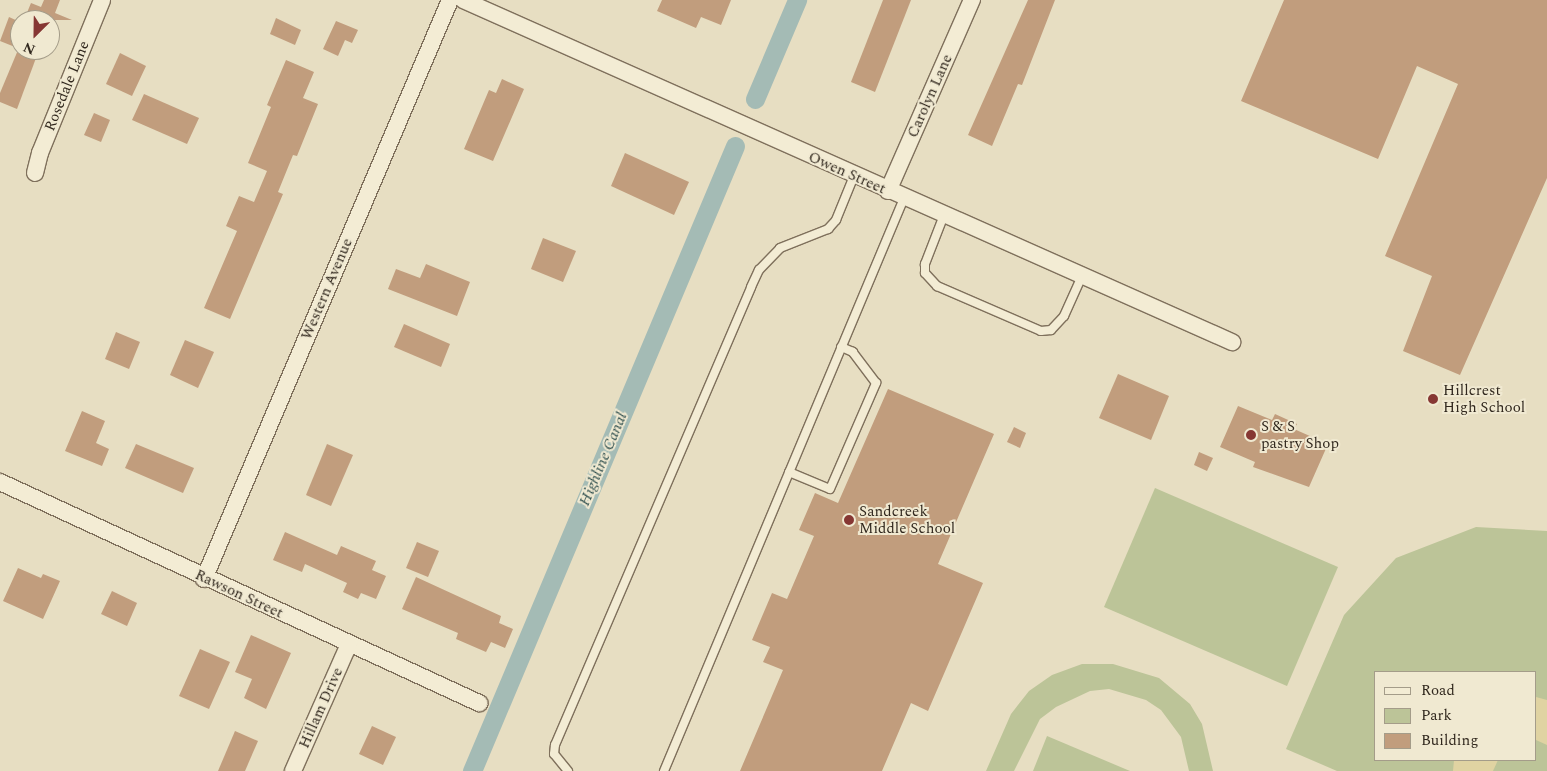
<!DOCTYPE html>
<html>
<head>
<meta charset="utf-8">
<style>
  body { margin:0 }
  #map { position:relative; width:1547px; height:771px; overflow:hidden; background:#e7dec2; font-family:Spectral,serif }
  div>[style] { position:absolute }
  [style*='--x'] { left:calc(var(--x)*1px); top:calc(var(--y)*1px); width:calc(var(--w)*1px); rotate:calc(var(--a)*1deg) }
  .green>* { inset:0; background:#bcc498 }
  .sand>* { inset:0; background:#e0d3a2 }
  .canal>* { height:19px; margin:-9.5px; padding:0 9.5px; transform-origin:9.5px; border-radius:9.5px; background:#a4bbb5 }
  .building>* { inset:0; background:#c19d7d }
  .roads { filter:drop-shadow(1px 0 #7f705c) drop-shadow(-1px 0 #7f705c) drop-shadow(0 1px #7f705c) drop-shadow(0 -1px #7f705c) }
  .lane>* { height:8px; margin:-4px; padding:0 4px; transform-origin:4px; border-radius:4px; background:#f3ecd4 }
  .street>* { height:16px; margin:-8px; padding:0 8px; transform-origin:8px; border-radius:8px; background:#f3ecd4 }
  .dots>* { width:14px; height:14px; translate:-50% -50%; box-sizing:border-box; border:2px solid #f0e9d1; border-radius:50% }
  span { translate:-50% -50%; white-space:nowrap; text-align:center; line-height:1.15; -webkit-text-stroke:4px #f0e9d1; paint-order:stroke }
  .street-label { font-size:15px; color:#31281e }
  .poi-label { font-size:15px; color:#31281e }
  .left { translate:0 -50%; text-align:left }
  .water-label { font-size:16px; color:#2f4f4e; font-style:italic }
  .legend { position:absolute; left:1374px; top:671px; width:162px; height:90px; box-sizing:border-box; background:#f0e9d1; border:1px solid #a49c89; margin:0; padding:6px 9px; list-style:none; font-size:15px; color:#31281e }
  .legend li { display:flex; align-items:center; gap:10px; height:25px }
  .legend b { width:25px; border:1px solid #a49c89 }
  .north { position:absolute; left:10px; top:10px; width:50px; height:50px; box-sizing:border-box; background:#f0e9d1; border:1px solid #a49c89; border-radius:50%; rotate:203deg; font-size:14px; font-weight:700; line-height:20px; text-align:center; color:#31281e }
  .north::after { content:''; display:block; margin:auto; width:18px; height:22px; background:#863733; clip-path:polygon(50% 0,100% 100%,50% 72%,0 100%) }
</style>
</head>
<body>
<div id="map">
  <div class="green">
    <i style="clip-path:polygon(1155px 488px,1338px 567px,1287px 686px,1104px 607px)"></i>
    <i style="clip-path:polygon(evenodd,1476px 527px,1547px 531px,1547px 771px,1337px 771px,1286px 749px,1344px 615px,1396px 558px,1476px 527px,1376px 672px,1536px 672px,1536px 760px,1376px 760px,1376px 672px)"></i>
    <i style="clip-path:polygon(1082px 664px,1113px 664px,1159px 678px,1190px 704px,1202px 724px,1213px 771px,1189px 771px,1181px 737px,1161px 710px,1146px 700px,1109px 689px,1090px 691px,1056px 707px,1040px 719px,1014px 771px,986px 771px,1011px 714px,1029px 691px,1052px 675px)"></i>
    <i style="clip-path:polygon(1047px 736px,1130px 771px,1033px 771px)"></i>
  </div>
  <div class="sand">
    <i style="clip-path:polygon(1536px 697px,1547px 700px,1547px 745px,1536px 740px)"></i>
    <i style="clip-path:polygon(1454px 760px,1498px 760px,1493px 771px,1453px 771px)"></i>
  </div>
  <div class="canal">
    <i style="--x:755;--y:99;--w:108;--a:-67"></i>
    <i style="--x:472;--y:771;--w:678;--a:-67.18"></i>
  </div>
  <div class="building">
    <i style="clip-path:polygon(44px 0,60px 0,55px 13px,72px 20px,24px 20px,31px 3px,41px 7px)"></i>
    <i style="clip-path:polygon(662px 0,731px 0,721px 25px,701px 17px,696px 28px,657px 11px)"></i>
    <i style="clip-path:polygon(883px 0,911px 0,875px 92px,851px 82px)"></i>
    <i style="clip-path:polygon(1028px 0,1055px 0,1022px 85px,1018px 84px,992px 146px,968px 135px)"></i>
    <i style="clip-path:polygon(1284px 0,1547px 0,1547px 178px,1460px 375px,1403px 351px,1432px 276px,1385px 256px,1458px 84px,1417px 66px,1378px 159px,1241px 101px)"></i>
    <i style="clip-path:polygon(9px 17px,20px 22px,20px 49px,0 41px)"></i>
    <i style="clip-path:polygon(276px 18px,301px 30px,295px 45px,270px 34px)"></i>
    <i style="clip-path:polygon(336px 21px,358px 30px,352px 43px,345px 40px,338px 56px,323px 49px)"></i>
    <i style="clip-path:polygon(18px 50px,39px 50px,17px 109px,0 102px,0 93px)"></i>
    <i style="clip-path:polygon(120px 53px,146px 66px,132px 96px,106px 84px)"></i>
    <i style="clip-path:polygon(286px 60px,314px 72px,303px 98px,318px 104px,297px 156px,293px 155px,278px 192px,283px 194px,230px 319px,204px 308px,237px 231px,226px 226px,239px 196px,254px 202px,267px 171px,248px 163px,271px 107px,267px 105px)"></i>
    <i style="clip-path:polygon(502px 79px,524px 89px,493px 161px,464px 149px,489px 90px,496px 93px)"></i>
    <i style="clip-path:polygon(144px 94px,199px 118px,187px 144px,132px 120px)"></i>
    <i style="clip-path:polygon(94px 113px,110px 120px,101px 142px,84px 135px)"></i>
    <i style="clip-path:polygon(625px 153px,689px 182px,674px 215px,611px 186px)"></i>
    <i style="clip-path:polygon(543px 238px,576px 251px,563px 282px,531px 269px)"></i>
    <i style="clip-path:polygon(426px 264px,470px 282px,457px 316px,388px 289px,396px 269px,420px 278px)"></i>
    <i style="clip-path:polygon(404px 324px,450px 344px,441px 367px,394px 347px)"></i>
    <i style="clip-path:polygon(116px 332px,140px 342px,129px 369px,105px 359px)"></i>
    <i style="clip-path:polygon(185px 340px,214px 352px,198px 388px,170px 375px)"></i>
    <i style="clip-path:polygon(1118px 374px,1169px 396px,1151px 440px,1099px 418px)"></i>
    <i style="clip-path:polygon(888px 389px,994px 434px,938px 564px,983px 583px,928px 711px,911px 703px,882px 771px,740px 771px,783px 670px,763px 662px,770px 647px,752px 640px,772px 593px,787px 599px,814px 536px,799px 530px,815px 493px,838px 503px)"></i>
    <i style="clip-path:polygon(1238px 406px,1272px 420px,1275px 414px,1297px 424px,1294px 429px,1328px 444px,1309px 487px,1253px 467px,1255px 462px,1220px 447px)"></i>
    <i style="clip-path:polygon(82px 411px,105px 421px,96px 443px,109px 449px,102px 466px,65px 451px)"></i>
    <i style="clip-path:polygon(1014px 427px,1026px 433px,1020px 448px,1007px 442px)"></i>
    <i style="clip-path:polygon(136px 444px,194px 468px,183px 493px,125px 468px)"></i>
    <i style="clip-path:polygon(327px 444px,353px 455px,331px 506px,306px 495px)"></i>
    <i style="clip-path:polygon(1199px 452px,1213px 458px,1207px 471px,1194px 465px)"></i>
    <i style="clip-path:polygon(285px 532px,337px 555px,341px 546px,376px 561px,372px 570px,386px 576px,376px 599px,361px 593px,358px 599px,343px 592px,347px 583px,305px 564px,302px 572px,273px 560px)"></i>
    <i style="clip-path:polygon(417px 542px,439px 551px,428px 577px,406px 568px)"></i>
    <i style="clip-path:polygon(18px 568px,41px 578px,43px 574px,60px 581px,43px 619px,3px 601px)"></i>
    <i style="clip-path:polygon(416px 577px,501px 616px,499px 623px,513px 629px,505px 648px,491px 642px,486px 652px,456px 639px,458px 633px,402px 609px)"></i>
    <i style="clip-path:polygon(112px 591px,137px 603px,127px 626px,101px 614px)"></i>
    <i style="clip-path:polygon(251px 635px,291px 653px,266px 709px,244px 698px,252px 679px,235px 672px)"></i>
    <i style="clip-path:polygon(200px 649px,230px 662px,209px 709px,179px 696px)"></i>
    <i style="clip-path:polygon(372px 726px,396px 737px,383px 765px,359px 754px)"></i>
    <i style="clip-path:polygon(235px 731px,258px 741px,245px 771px,218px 771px)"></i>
  </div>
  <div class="roads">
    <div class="lane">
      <i style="--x:944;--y:215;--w:53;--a:111.2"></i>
      <i style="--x:925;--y:264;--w:9;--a:90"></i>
      <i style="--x:925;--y:273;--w:18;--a:47"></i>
      <i style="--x:937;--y:286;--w:113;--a:23.4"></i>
      <i style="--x:1041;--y:331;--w:10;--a:-6"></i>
      <i style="--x:1051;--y:330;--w:19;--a:-47"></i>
      <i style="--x:1064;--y:316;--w:44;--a:-65.8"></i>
      <i style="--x:789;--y:472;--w:44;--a:22.5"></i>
      <i style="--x:830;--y:489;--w:116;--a:-66.5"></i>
      <i style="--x:876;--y:383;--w:39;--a:-127"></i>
      <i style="--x:853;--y:352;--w:13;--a:-157"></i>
      <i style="--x:568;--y:771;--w:22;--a:-129"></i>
      <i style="--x:554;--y:754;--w:9;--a:-84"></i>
      <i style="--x:555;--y:745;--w:498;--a:-66.8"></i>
      <i style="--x:751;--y:287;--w:19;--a:-65"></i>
      <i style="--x:759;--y:270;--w:30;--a:-46"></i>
      <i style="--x:780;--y:248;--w:52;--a:-21.6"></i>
      <i style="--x:828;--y:229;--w:12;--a:-48"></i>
      <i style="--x:836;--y:220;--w:48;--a:-67.8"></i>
      <i style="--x:664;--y:771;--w:621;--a:-67.27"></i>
    </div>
    <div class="street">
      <i style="--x:463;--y:0;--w:842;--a:23.98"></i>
      <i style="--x:35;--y:173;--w:21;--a:-76"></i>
      <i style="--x:40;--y:153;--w:165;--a:-67.9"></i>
      <i style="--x:888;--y:191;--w:209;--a:-66.3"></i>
      <i style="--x:0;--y:482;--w:528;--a:24.77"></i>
      <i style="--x:204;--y:579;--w:629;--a:-66.98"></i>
      <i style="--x:293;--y:771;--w:139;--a:-66.2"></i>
    </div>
  </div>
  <div class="dots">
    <i style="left:1433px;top:399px;background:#863733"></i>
    <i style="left:1251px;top:435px;background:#863733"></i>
    <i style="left:849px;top:520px;background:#863733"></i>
  </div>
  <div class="street-label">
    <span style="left:67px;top:86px;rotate:-68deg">Rosedale Lane</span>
    <span style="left:930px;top:96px;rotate:-66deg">Carolyn Lane</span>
    <span style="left:847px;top:173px;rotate:24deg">Owen Street</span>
    <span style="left:327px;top:289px;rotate:-67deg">Western Avenue</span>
    <span style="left:239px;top:594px;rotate:25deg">Rawson Street</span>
    <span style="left:321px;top:708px;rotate:-66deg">Hillam Drive</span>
  </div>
  <div class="poi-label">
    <span class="left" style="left:1443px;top:399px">Hillcrest<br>High School</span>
    <span class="left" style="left:1261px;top:435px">S &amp; S<br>pastry Shop</span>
    <span class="left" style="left:859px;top:520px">Sandcreek<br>Middle School</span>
  </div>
  <div class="water-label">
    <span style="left:603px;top:459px;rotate:-67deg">Highline Canal</span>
  </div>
  <ul class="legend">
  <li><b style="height:6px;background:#f3ecd4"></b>Road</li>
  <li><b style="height:14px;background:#bcc498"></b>Park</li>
  <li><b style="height:14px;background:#c19d7d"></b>Building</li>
  </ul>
  <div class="north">N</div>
</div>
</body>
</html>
